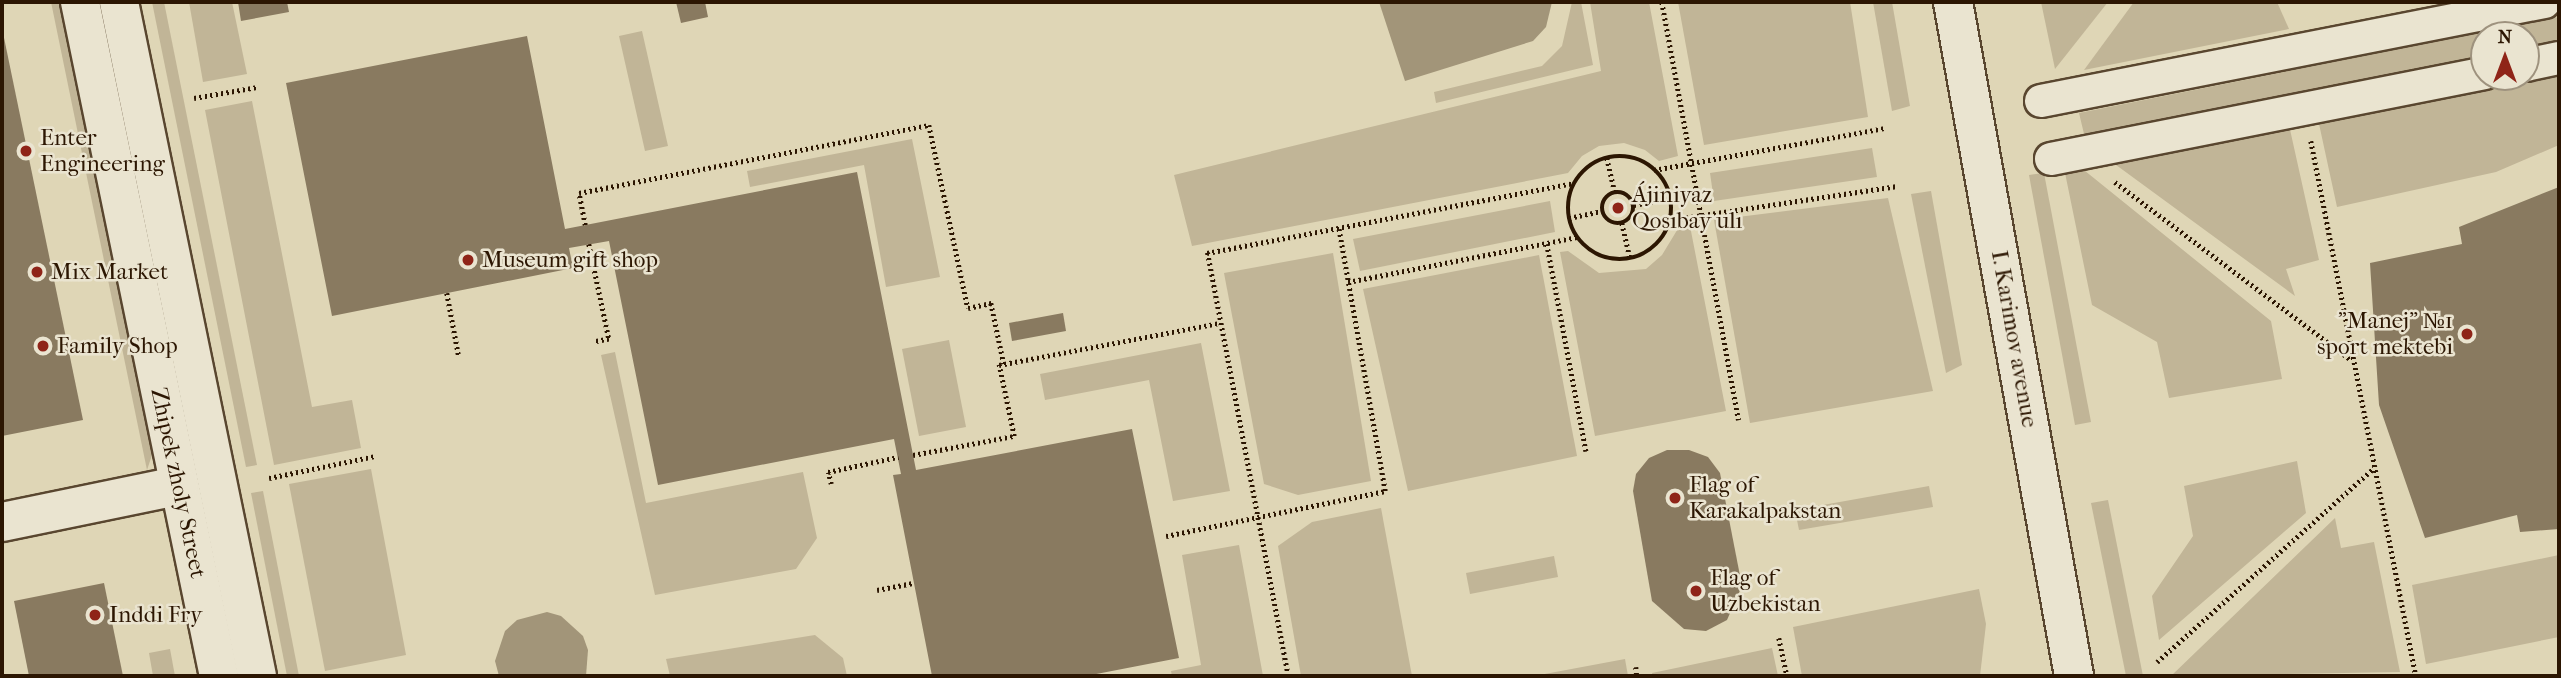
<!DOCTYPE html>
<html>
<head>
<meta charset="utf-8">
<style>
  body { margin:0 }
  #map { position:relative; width:2561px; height:678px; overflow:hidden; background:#dfd6b6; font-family:"IM FELL French Canon",serif }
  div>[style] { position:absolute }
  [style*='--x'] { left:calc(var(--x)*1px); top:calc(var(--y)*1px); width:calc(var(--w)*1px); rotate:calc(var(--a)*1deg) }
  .green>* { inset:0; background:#c1b597 }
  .water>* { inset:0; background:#a29579 }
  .building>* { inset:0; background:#897a60 }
  .path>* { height:4.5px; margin-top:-2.25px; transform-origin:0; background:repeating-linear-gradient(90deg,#2c1602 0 2px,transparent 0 5.5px) }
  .path>.ring { margin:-2.25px; padding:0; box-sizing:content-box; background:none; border:4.5px solid #2c1602; border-radius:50% }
  .roads { filter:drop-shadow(2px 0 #59462f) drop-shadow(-2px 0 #59462f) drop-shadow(0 2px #59462f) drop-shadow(0 -2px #59462f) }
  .pedestrian>* { height:32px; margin:-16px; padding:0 16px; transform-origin:16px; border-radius:16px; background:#eae4d0 }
  .minor>* { height:38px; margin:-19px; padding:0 19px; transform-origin:19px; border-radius:19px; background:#eae4d0 }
  .secondary>* { height:38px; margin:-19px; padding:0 19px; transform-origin:19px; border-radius:19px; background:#eae4d0 }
  .dots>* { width:19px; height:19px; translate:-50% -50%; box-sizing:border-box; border:4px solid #eae4d0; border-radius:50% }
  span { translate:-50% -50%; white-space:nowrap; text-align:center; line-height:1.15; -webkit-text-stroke:5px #eae4d0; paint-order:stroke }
  .poi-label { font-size:23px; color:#2c1602 }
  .left { translate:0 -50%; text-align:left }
  .right { translate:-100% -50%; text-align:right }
  .street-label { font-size:23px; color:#2c1602 }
  .frame { position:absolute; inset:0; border:4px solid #2c1602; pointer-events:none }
  .north { position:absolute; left:2470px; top:21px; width:70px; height:70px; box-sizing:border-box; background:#eae4d0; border:2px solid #9e927e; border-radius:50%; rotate:0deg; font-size:19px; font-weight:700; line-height:28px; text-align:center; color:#2c1602 }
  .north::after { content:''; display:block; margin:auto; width:24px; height:32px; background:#8f2418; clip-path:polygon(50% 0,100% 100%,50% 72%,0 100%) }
</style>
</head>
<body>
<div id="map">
  <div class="green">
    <i style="clip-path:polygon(51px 2px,59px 2px,153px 452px,147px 470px)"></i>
    <i style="clip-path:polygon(152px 2px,164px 2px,257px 465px,246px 467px)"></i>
    <i style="clip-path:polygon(189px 2px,232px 2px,247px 74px,203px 82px)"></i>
    <i style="clip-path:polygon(1572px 2px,1581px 2px,1593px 65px,1436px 103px,1434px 92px,1542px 66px,1562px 46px)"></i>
    <i style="clip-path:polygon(1590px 2px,1649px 2px,1678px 156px,1659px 161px,1645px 150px,1624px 143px,1599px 146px,1582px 156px,1568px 173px,1192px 246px,1174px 175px,1601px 71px)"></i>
    <i style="clip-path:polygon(1678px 2px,1850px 2px,1868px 117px,1704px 145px)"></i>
    <i style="clip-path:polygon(1873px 2px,1892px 2px,1910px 106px,1892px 111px)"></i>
    <i style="clip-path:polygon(2041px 2px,2108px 2px,2055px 69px)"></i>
    <i style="clip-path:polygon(2134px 2px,2277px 2px,2289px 29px,2084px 70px)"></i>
    <i style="clip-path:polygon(2559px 17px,2559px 42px,2526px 48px,2526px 35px,2484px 35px,2484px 57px,2085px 138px,2079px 113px)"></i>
    <i style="clip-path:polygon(642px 31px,668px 146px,645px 151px,619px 36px)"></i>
    <i style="clip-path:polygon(2559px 60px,2559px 145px,2496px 172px,2337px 207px,2316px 110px,2484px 77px,2526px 77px)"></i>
    <i style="clip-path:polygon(252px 101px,312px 407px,352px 400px,361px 448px,274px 465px,205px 110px)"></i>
    <i style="clip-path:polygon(2287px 116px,2319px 260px,2286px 269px,2295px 296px,2097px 151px)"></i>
    <i style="clip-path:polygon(912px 139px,940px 277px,886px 287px,864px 165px,750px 187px,747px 171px)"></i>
    <i style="clip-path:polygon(1872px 148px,1877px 177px,1714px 201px,1710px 173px)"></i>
    <i style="clip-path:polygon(2069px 158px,2271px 321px,2282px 379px,2169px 398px,2157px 342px,2092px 305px,2064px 168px)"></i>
    <i style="clip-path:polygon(2044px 173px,2091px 422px,2075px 425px,2029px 175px)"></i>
    <i style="clip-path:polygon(1931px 191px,1962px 365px,1946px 373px,1911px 194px)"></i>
    <i style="clip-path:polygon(1888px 198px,1933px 391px,1750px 423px,1714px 220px)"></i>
    <i style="clip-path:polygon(1550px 201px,1555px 232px,1360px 271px,1353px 239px)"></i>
    <i style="clip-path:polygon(1690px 226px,1726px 411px,1595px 436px,1560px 252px,1568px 251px,1599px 273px,1646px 269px,1662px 255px,1679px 227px)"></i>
    <i style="clip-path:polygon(1333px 253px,1371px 481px,1298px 495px,1264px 484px,1224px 273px)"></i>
    <i style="clip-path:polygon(1539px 255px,1577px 456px,1408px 491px,1363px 289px)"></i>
    <i style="clip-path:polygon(949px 340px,966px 427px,919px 436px,902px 349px)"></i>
    <i style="clip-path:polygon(1201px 343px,1230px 491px,1173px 501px,1149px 380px,1045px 400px,1040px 374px)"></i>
    <i style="clip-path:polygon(615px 352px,646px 503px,803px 472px,817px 538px,796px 569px,655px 595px,601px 355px)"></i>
    <i style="clip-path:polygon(2297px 461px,2306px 513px,2159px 640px,2152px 596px,2193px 536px,2184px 486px)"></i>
    <i style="clip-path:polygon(371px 469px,406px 655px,325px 671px,289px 484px)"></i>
    <i style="clip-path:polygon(1929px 486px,1933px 507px,1799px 530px,1795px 510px)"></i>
    <i style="clip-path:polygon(263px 491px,299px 676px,287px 676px,251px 493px)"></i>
    <i style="clip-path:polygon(2108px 500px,2143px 676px,2126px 676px,2091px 503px)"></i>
    <i style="clip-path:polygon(1381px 508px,1412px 676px,1301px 676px,1278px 546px,1312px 522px)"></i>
    <i style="clip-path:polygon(2335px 518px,2341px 548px,2374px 542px,2400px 672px,2171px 676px)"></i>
    <i style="clip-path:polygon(1239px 545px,1263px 676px,1172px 676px,1171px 671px,1201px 665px,1182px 555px)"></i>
    <i style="clip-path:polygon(2559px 555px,2559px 637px,2426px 664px,2412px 585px)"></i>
    <i style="clip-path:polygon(1554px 556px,1558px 577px,1470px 594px,1466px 573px)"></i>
    <i style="clip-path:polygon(1979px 589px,1986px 624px,1980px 676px,1802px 676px,1793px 627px)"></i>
    <i style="clip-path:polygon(815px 635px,843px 658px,847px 676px,670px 676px,666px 659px)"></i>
    <i style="clip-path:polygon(1772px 648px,1778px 676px,1653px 676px,1652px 673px)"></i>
    <i style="clip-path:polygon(170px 649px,175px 676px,153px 676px,149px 653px)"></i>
    <i style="clip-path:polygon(1625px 659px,1628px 676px,1534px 676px)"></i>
  </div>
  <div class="water">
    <i style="clip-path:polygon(1379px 2px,1552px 2px,1546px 27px,1533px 41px,1405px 81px)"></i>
    <i style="clip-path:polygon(547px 612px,561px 616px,583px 636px,588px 650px,586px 676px,499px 676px,495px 661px,505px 631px,517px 620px)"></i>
  </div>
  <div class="building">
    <i style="clip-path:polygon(238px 2px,287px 2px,289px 12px,241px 21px)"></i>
    <i style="clip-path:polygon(676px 2px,705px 2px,708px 17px,681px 23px)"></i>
    <i style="clip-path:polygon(2px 28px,83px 420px,2px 436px)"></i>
    <i style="clip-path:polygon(527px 36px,565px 229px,857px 172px,916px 470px,1132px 429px,1179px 658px,1086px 676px,932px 676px,893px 475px,901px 474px,894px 439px,658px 485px,609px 241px,569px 248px,573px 268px,332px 316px,286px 83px)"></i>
    <i style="clip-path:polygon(2559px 187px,2559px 529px,2520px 532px,2517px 515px,2425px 538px,2379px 405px,2370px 263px,2462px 244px,2459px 227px)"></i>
    <i style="clip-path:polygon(1063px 313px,1066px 331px,1012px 341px,1009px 323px)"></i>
    <i style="clip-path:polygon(1667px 450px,1689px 450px,1708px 457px,1720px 473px,1742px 586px,1727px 620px,1706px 631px,1684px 629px,1652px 601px,1633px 491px,1636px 474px,1649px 458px)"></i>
    <i style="clip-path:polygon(104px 583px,123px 676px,29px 676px,14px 601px)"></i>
  </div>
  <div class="path">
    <i style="--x:1662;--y:2;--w:425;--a:79.6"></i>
    <i style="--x:194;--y:98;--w:64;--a:-9.9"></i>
    <i style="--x:2311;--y:141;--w:545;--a:78.9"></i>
    <i class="ring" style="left:1568px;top:156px;width:99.5px;height:99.5px"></i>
    <i style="--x:1607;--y:158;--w:36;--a:77"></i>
    <i style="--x:1654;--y:170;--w:234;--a:-10.3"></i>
    <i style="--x:2115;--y:182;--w:296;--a:37"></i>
    <i class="ring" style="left:1602px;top:192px;width:27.5px;height:27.5px"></i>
    <i style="--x:1634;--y:205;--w:37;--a:-11"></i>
    <i style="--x:1569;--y:218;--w:34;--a:-12"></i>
    <i style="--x:1670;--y:220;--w:230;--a:-8.5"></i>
    <i style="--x:1622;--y:223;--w:36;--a:77"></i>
    <i style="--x:585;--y:225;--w:33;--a:-101"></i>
    <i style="--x:579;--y:193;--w:357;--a:-11"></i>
    <i style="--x:929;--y:125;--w:187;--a:78"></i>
    <i style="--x:968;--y:308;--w:24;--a:-12"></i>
    <i style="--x:991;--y:303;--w:62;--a:78"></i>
    <i style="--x:589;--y:244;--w:97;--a:78.1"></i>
    <i style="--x:609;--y:339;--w:16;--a:169"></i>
    <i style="--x:1547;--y:244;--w:211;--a:79.3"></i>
    <i style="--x:1348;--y:282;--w:233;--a:-11.1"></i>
    <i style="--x:447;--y:293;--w:65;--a:79.4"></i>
    <i style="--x:913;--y:455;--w:103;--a:-10.7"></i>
    <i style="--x:1014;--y:436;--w:73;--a:-101.9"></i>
    <i style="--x:999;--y:365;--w:225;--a:-10.8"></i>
    <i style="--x:269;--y:478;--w:108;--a:-11.7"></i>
    <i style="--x:831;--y:484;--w:12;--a:-104"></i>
    <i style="--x:828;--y:472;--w:72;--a:-12.1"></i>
    <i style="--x:1166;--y:536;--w:224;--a:-11.6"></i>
    <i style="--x:1385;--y:491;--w:266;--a:-100"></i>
    <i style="--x:877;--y:590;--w:38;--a:-11"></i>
    <i style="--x:1779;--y:638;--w:39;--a:78"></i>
    <i style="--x:2157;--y:662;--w:290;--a:-41.8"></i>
    <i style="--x:1636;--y:667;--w:9;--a:84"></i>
    <i style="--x:1288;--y:676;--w:431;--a:-100.8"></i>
    <i style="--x:1207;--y:253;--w:374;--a:-10.8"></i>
  </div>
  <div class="roads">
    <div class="pedestrian">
      <i style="--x:2526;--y:65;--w:34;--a:-12"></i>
      <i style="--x:2041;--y:101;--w:513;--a:-11.13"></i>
      <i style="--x:2051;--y:159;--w:441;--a:-11.2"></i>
    </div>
    <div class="minor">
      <i style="--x:80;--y:2;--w:688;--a:78.35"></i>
      <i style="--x:119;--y:2;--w:688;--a:78.43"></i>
      <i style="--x:2;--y:522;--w:180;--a:-11.6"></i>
    </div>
    <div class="secondary">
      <i style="--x:1953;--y:2;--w:685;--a:79.82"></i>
    </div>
  </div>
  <div class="dots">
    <i style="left:26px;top:151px;background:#8f2418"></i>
    <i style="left:1618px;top:208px;background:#8f2418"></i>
    <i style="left:468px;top:260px;background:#8f2418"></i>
    <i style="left:37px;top:272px;background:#8f2418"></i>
    <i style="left:2467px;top:334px;background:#8f2418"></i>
    <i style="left:43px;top:346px;background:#8f2418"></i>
    <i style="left:1675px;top:498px;background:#8f2418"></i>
    <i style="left:1696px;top:591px;background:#8f2418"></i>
    <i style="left:95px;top:615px;background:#8f2418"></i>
  </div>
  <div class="poi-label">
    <span class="left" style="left:40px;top:151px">Enter<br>Engineering</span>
    <span class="left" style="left:1632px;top:208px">Ájiniyaz<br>Qosıbay ulı</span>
    <span class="left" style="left:482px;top:260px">Museum gift shop</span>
    <span class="left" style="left:51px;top:272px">Mix Market</span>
    <span class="right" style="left:2453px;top:334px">"Manej" №1<br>sport mektebi</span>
    <span class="left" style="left:57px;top:346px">Family Shop</span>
    <span class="left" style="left:1689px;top:498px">Flag of<br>Karakalpakstan</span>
    <span class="left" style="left:1710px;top:591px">Flag of<br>Uzbekistan</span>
    <span class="left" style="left:109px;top:615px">Inddi Fry</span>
  </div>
  <div class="street-label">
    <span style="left:2014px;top:339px;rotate:80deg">I. Karimov avenue</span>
    <span style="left:178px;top:483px;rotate:78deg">Zhipek zholy Street</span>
  </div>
  <div class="frame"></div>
  <div class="north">N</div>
</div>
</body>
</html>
